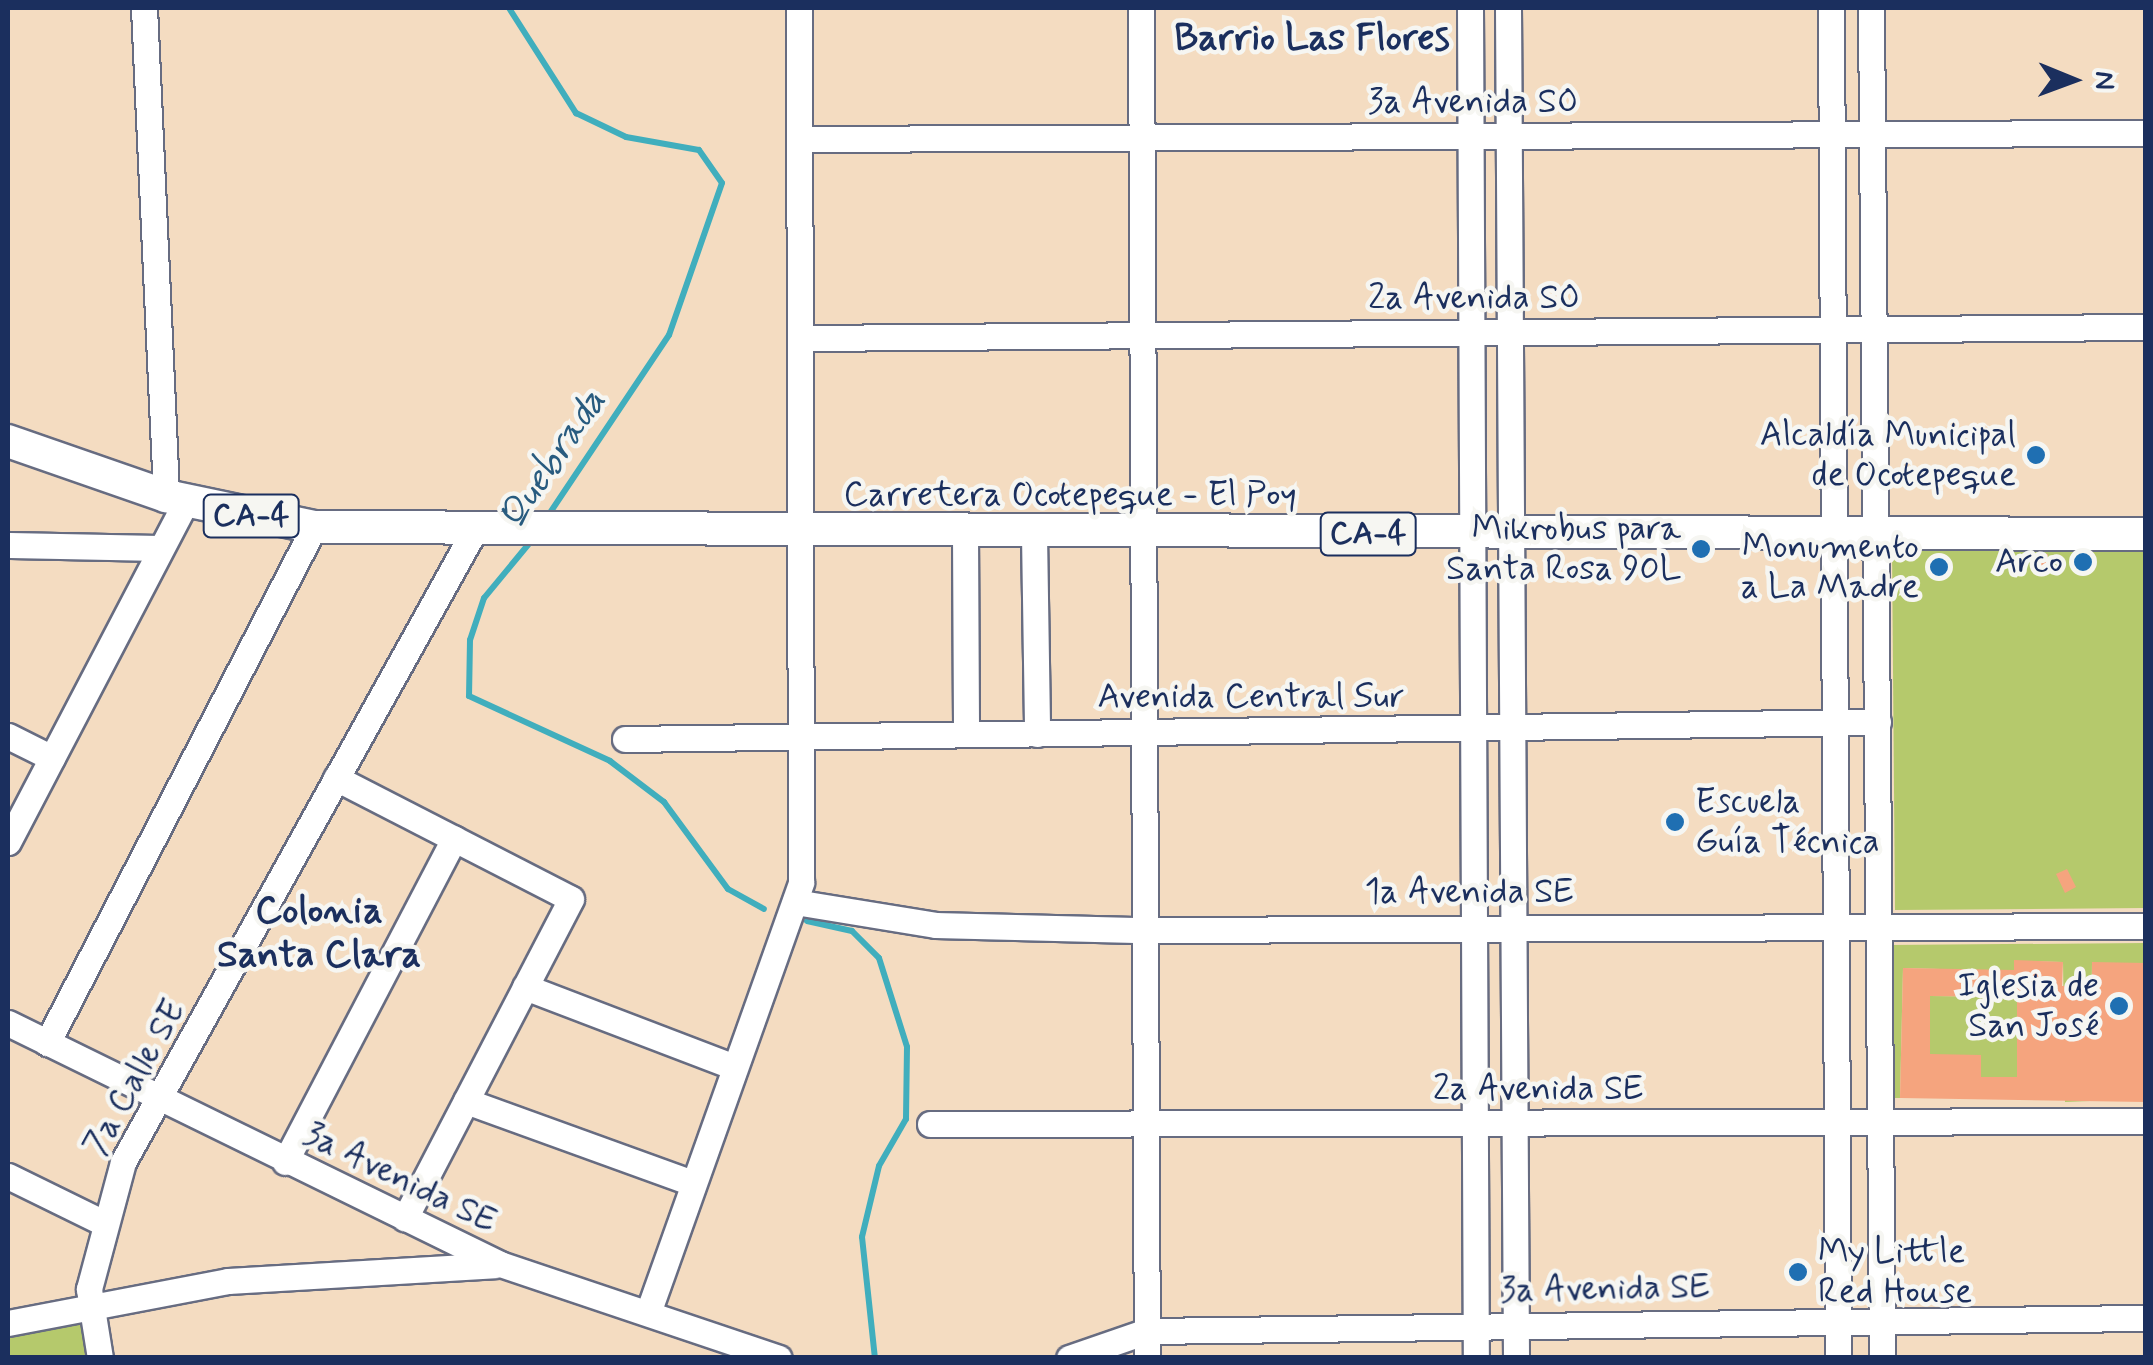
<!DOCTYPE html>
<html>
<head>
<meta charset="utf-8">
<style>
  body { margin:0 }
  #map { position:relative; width:2153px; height:1365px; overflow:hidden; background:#f4dcc1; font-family:Mynerve,sans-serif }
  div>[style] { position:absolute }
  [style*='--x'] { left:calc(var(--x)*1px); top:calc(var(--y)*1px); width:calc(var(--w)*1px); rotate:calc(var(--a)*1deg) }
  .green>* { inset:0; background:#b5c96c }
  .stream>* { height:6px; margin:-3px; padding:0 3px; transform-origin:3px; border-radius:3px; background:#40aebd }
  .building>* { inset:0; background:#f5a47e }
  .roads { filter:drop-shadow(2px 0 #676c81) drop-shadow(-2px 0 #676c81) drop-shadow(0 2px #676c81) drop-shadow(0 -2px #676c81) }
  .minor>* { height:25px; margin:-12.5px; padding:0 12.5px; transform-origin:12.5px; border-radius:12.5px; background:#fff }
  .major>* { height:32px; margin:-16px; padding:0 16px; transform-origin:16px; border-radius:16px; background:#fff }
  .dots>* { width:28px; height:28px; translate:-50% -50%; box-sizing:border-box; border:5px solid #f6f6f2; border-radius:50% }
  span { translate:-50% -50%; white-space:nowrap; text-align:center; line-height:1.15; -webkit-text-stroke:9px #f6f6f2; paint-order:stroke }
  .shield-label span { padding:2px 8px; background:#f6f6f2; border:2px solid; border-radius:8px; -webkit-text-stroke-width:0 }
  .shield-label { font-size:32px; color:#1b2f5e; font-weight:700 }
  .street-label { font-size:35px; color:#1b2f5e }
  .poi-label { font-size:35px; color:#1b2f5e }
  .right { translate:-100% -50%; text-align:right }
  .left { translate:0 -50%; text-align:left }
  .neighbourhood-label { font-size:38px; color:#1b2f5e; font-weight:700 }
  .water-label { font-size:38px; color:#285b7f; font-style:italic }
  .frame { position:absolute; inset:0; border:10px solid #1b2f5e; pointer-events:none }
  .north { position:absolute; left:2023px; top:30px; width:100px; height:100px; -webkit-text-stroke:8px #f6f6f2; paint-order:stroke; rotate:91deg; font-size:28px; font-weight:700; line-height:40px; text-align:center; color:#1b2f5e }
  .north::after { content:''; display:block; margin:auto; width:35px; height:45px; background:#1b2f5e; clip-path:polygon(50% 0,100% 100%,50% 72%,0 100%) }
</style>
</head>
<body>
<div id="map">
  <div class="green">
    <i style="clip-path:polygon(2145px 547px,2145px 908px,1895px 910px,1892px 548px)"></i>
    <i style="clip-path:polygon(2145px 943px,2145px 963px,2092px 963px,2090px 1101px,2065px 1102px,2063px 962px,2014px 961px,2014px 971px,1903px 968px,1900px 1098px,1890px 1098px,1889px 945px)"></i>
    <i style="clip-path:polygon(1930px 996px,2017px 997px,2017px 1077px,1981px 1077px,1981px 1055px,1930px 1074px)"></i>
    <i style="clip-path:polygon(84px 1312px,85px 1357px,8px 1358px,8px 1334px)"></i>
  </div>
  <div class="stream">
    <i style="--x:509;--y:8;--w:125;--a:57.5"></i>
    <i style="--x:576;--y:113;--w:55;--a:25.6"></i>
    <i style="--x:626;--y:137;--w:74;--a:10.1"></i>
    <i style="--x:699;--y:150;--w:40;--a:55.1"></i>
    <i style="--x:722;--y:183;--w:161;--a:109.2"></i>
    <i style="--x:669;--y:335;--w:219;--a:123.8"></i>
    <i style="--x:532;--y:540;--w:75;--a:129.6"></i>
    <i style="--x:484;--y:598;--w:44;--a:108.4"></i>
    <i style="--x:470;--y:640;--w:56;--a:91"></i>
    <i style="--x:469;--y:696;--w:155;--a:24.7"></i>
    <i style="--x:610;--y:761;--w:68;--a:37.2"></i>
    <i style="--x:664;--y:802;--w:108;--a:53.7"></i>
    <i style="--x:728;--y:889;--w:41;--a:29.1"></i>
    <i style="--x:807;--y:921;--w:46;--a:12.5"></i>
    <i style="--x:852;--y:931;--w:38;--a:45"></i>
    <i style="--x:879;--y:958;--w:93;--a:72.5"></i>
    <i style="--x:907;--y:1047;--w:72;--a:90.8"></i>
    <i style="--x:906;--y:1119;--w:54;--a:119.9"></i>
    <i style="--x:879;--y:1166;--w:73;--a:103.5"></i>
    <i style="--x:862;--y:1237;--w:122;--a:83.9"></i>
  </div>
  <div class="building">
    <i style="clip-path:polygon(2034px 554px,2048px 554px,2046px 573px,2034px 573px)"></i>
    <i style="clip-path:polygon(2067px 869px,2076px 887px,2065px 893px,2056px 874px)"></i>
    <i style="clip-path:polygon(evenodd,2014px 960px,2063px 962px,2062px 986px,2092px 986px,2092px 962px,2146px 963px,2146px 1102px,1900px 1098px,1903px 968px,2014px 970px,2014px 960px,1930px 996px,2017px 997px,2017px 1077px,1981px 1077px,1981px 1055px,1930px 1054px,1930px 996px)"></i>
  </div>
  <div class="roads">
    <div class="minor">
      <i style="--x:144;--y:8;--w:488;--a:87.4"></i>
      <i style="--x:1141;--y:8;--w:1350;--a:89.75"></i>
      <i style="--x:1470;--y:8;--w:1350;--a:89.75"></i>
      <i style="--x:1508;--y:8;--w:1350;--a:89.66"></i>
      <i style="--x:1831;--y:8;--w:1350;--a:89.7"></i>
      <i style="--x:1871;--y:8;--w:1350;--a:89.53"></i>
      <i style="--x:801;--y:139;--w:1345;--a:-0.26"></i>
      <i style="--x:804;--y:338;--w:1342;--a:-0.47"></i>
      <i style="--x:965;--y:534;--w:200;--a:89.7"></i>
      <i style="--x:1034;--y:534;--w:200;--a:89.1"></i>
      <i style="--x:8;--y:545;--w:151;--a:1.1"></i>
      <i style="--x:8;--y:736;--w:49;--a:26.6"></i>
      <i style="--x:625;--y:739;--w:1253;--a:-0.78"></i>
      <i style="--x:336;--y:778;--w:264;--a:27.2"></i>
      <i style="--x:571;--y:899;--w:360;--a:117.5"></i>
      <i style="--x:8;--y:842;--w:385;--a:-62.4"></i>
      <i style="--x:795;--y:902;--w:142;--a:9.3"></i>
      <i style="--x:935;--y:925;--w:210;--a:1.4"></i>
      <i style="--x:1145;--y:930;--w:1001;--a:-0.23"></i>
      <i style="--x:525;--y:987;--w:224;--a:20.9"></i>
      <i style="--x:8;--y:1023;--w:548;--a:26.1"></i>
      <i style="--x:500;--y:1264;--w:294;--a:18.6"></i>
      <i style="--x:47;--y:1043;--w:581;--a:-62.64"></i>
      <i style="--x:466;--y:1101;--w:238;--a:19.9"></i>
      <i style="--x:930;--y:1124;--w:1216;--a:-0.14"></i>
      <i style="--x:285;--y:1162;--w:365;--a:-62.4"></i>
      <i style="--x:8;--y:1176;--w:105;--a:26.1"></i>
      <i style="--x:649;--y:1310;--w:454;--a:-70.4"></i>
      <i style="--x:801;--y:882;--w:874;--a:-90.13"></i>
      <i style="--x:8;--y:1323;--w:224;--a:-10.8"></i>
      <i style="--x:228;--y:1281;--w:267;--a:-3.4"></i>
      <i style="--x:100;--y:1358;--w:70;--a:-99.1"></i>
      <i style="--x:89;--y:1289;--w:131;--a:-75"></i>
      <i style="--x:123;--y:1162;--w:720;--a:-60.91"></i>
      <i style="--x:1069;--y:1358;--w:83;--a:-19.1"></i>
      <i style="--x:1147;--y:1331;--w:999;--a:-0.75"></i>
    </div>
    <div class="major">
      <i style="--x:8;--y:441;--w:167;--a:19.2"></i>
      <i style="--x:166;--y:496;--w:151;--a:11.8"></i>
      <i style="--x:314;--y:527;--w:1832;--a:0.22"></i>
    </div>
  </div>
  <div class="dots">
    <i style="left:2036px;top:455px;background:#1f6fb2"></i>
    <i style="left:1701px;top:549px;background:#1f6fb2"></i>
    <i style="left:2083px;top:562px;background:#1f6fb2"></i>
    <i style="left:1939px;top:567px;background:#1f6fb2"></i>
    <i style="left:1675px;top:822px;background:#1f6fb2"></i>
    <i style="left:2119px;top:1006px;background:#1f6fb2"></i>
    <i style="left:1798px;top:1272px;background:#1f6fb2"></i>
  </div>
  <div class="shield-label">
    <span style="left:251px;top:516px">CA-4</span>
    <span style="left:1368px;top:534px">CA-4</span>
  </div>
  <div class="street-label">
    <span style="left:1473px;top:102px">3a Avenida SO</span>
    <span style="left:1474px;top:298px">2a Avenida SO</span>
    <span style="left:1070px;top:495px">Carretera Ocotepeque - El Poy</span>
    <span style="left:1251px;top:697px">Avenida Central Sur</span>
    <span style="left:1469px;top:892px">1a Avenida SE</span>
    <span style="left:135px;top:1078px;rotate:-61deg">7a Calle SE</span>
    <span style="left:1538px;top:1089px">2a Avenida SE</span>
    <span style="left:400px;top:1178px;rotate:26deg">3a Avenida SE</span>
    <span style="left:1605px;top:1289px;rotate:-1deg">3a Avenida SE</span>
  </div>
  <div class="poi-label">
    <span class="right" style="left:2016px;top:455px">Alcaldía Municipal<br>de Ocotepeque</span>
    <span class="right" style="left:1681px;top:549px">Mikrobus para<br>Santa Rosa 90L</span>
    <span class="right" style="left:1919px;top:567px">Monumento<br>a La Madre</span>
    <span class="right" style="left:2063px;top:562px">Arco</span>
    <span class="left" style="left:1695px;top:822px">Escuela<br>Guía Técnica</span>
    <span class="right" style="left:2099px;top:1006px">Iglesia de<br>San José</span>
    <span class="left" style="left:1818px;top:1272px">My Little<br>Red House</span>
  </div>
  <div class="neighbourhood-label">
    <span style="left:1312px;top:39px">Barrio Las Flores</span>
    <span style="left:319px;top:934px">Colonia<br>Santa Clara</span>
  </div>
  <div class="water-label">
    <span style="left:553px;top:460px;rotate:-56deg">Quebrada</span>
  </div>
  <div class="frame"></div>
  <div class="north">N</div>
</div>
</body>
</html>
